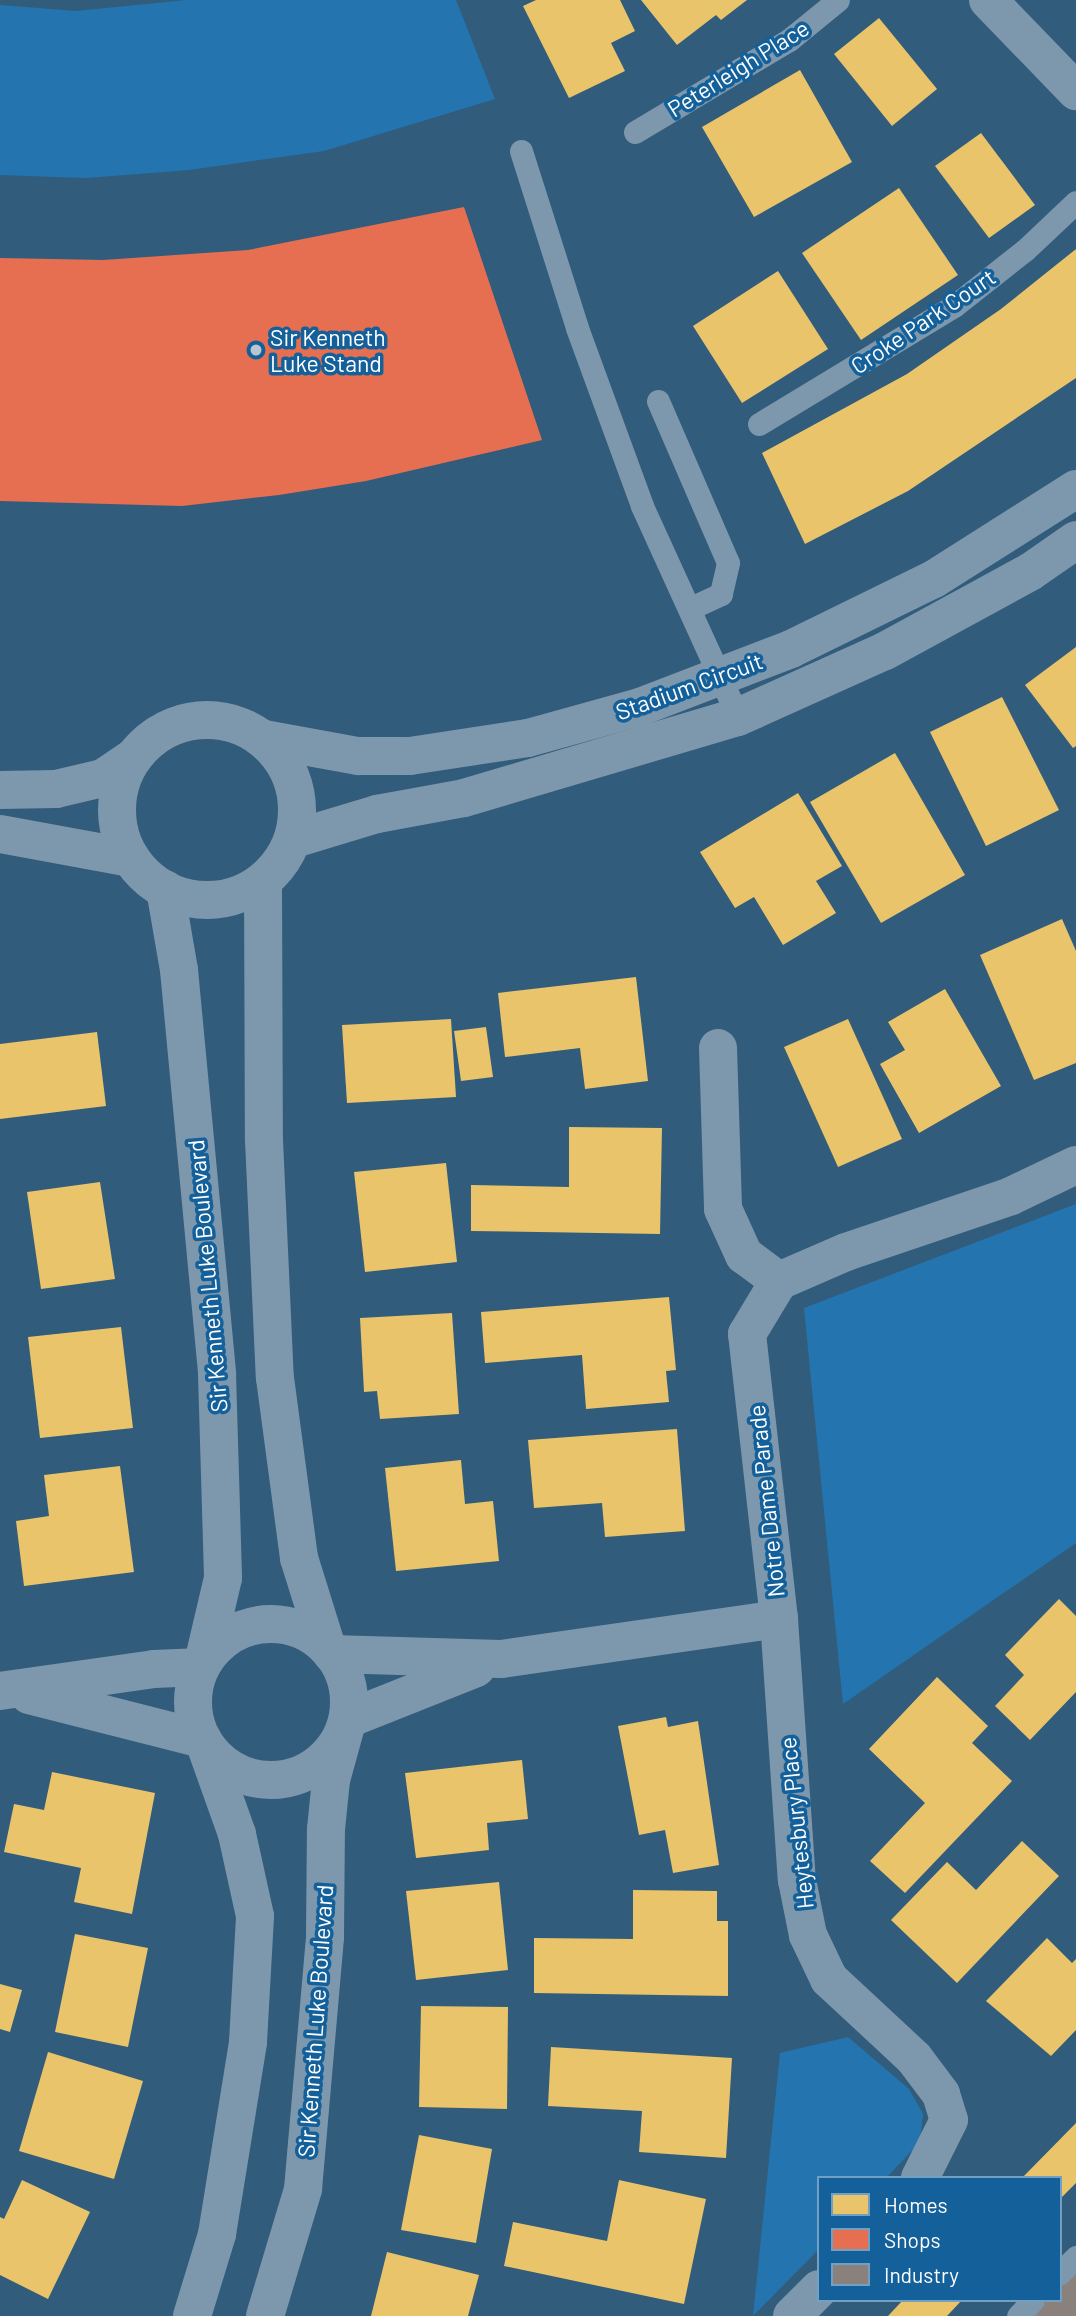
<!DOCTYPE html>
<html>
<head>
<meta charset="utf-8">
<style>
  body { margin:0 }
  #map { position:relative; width:1076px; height:2316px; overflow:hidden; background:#325c7b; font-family:Barlow,sans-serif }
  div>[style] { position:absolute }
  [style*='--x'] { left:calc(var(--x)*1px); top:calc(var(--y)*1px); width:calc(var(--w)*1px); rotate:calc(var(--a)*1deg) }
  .green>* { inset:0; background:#2475af }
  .homes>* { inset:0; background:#e9c46a }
  .shops>* { inset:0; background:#e76f51 }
  .industry>* { inset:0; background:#8a817c }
  .service>* { height:23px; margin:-11.5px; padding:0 11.5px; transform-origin:11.5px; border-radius:11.5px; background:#7d98ad }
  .minor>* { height:38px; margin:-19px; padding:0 19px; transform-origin:19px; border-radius:19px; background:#7d98ad }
  .minor>.ring { margin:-19px; padding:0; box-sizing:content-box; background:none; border:38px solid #7d98ad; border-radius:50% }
  .dots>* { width:19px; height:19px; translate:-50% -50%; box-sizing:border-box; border:4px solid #13609a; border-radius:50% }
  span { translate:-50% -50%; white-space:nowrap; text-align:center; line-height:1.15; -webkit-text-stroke:7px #13609a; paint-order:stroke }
  .street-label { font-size:23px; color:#fff }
  .poi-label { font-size:23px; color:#fff }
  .left { translate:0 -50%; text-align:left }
  .legend { position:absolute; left:817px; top:2176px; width:245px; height:126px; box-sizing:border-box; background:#13609a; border:2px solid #71a0c2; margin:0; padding:9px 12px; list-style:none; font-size:21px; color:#fff }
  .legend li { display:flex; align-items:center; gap:14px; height:35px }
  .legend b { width:35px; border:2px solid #71a0c2 }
</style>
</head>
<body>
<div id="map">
  <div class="green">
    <i style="clip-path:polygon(187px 0,456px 0,495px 99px,324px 151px,189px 170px,86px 178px,0 175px,0 5px,76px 11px)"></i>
    <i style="clip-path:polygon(1076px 1204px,1076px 1543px,843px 1704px,804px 1308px)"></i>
    <i style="clip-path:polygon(848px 2037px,909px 2089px,923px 2114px,920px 2142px,886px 2178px,819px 2178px,819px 2249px,753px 2316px,780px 2053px)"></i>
  </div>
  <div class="homes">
    <i style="clip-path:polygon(536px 0,620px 0,635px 31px,611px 43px,625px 71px,569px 98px,523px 6px)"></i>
    <i style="clip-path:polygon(641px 0,747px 0,721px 20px,716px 15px,677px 45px)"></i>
    <i style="clip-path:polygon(879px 18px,937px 89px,892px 126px,834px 54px)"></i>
    <i style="clip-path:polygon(800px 70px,852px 162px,754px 217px,702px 127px)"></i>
    <i style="clip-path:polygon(981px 133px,1035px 205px,989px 238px,935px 166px)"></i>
    <i style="clip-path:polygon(899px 188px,958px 275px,861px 340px,802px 253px)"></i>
    <i style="clip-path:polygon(1076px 249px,1076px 378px,908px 491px,805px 544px,762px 453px,907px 374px,1001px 309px)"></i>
    <i style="clip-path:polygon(778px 271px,828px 349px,742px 403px,693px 326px)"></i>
    <i style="clip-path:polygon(1076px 647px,1076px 746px,1073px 748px,1025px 685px)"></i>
    <i style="clip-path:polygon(1002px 697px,1059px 810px,986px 846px,930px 732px)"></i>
    <i style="clip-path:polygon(895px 753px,965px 875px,881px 923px,810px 802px)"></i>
    <i style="clip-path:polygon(798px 793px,842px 866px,816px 881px,836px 913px,783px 945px,754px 897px,735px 908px,700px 852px)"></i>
    <i style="clip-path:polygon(1062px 919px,1076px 951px,1076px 1063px,1034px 1080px,980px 955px)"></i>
    <i style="clip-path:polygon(636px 977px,648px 1081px,585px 1089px,580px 1048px,505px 1057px,498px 993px)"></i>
    <i style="clip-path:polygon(945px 989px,1001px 1086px,919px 1133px,880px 1064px,905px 1050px,888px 1022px)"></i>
    <i style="clip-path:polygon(451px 1019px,456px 1097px,347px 1103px,342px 1025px)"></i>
    <i style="clip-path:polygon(848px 1019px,902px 1139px,838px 1167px,784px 1047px)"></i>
    <i style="clip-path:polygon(486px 1027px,493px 1077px,461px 1081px,454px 1031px)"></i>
    <i style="clip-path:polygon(97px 1032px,106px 1106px,0 1119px,0 1044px)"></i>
    <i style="clip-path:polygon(569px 1127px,662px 1128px,660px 1234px,471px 1231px,471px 1185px,569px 1187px)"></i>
    <i style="clip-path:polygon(446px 1163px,457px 1262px,365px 1272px,354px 1172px)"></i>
    <i style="clip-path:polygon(100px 1182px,115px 1279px,41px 1289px,27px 1192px)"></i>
    <i style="clip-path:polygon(669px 1297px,676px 1370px,666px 1371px,669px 1402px,586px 1409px,582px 1355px,485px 1363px,481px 1312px)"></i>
    <i style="clip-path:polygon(452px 1313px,459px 1414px,380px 1419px,377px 1391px,364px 1392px,360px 1318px)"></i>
    <i style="clip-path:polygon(121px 1327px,133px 1428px,40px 1438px,28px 1337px)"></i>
    <i style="clip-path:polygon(677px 1429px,685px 1531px,605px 1537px,602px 1503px,534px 1508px,528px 1440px)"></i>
    <i style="clip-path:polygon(461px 1460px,465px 1504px,493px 1501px,499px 1561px,396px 1571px,385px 1468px)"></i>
    <i style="clip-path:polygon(120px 1466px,134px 1572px,24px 1586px,16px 1521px,49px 1516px,44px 1475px)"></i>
    <i style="clip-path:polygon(1059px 1599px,1076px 1616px,1076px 1692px,1030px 1740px,995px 1706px,1024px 1675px,1005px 1655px)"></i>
    <i style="clip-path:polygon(937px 1677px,988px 1726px,972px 1743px,1012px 1781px,905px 1893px,870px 1861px,925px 1803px,869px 1749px)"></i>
    <i style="clip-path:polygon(666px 1717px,668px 1727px,698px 1721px,719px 1865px,673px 1873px,665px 1830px,639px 1835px,618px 1726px)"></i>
    <i style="clip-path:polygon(522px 1760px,528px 1819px,487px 1823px,489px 1850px,416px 1858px,405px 1773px)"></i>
    <i style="clip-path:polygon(52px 1772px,155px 1793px,132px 1914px,74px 1902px,81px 1868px,4px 1852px,14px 1804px,44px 1810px)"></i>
    <i style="clip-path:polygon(1022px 1841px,1059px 1876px,957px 1983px,891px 1920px,947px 1862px,976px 1890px)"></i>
    <i style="clip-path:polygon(499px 1882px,508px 1970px,416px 1980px,406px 1891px)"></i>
    <i style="clip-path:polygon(633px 1890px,717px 1891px,717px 1921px,728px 1921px,728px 1996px,534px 1993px,534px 1938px,633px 1939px)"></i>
    <i style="clip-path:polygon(75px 1934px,148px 1948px,128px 2047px,55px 2032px)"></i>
    <i style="clip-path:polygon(1047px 1938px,1072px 1963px,1076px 1959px,1076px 2030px,1051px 2056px,986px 2001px)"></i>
    <i style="clip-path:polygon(0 1984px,22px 1990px,10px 2032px,0 2029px)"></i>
    <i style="clip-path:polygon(421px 2006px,508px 2007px,507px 2109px,419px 2107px)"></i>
    <i style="clip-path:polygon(551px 2047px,732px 2058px,726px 2158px,639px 2152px,642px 2111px,548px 2106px)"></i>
    <i style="clip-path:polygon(48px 2052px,143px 2081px,114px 2179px,19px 2151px)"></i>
    <i style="clip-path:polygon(1076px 2123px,1076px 2183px,1060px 2199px,1060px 2178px,1022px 2178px)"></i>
    <i style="clip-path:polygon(419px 2135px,492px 2149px,476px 2243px,401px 2230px)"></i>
    <i style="clip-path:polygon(22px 2180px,90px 2212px,48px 2299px,0 2275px,0 2217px,4px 2219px)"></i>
    <i style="clip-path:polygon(619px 2180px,706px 2199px,684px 2304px,504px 2266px,513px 2222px,607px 2241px)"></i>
    <i style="clip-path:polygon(387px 2252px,479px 2275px,468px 2316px,371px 2316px)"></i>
    <i style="clip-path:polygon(903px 2300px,962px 2300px,947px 2316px,888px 2316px)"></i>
  </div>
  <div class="shops">
    <i style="clip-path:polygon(464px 207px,542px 440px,366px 481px,279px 495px,182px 506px,0 501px,0 258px,103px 260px,248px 250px)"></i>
  </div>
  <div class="industry">
    <i style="clip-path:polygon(1076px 2272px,1076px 2316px,1032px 2316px,1047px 2300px,1060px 2300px,1060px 2287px)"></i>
  </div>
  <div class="service">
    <i style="--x:635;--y:132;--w:179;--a:-30.9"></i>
    <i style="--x:789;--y:40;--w:63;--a:-39.2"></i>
    <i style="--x:521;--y:151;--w:186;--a:72.4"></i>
    <i style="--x:577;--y:328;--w:189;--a:69.9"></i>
    <i style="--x:642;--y:506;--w:232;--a:65.5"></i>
    <i style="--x:658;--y:401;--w:176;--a:66.6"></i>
    <i style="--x:728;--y:563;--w:32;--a:103"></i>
    <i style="--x:721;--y:594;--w:35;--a:155"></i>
    <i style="--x:759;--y:424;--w:228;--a:-31.2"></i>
    <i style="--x:954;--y:306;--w:90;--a:-38.3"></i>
    <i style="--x:1025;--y:250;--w:70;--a:-43.3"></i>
    <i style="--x:1060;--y:2273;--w:23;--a:-45"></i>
    <i style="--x:1018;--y:2316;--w:22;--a:-47"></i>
  </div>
  <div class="minor">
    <i style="--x:988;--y:0;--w:127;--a:46"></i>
    <i class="ring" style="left:117px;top:720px;width:142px;height:142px"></i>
    <i style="--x:264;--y:739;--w:96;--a:10.3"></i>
    <i style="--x:358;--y:756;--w:52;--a:0"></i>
    <i style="--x:410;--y:756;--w:119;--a:-8.7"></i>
    <i style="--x:528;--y:738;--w:116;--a:-15.5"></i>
    <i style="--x:640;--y:707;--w:162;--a:-21"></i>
    <i style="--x:791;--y:649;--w:159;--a:-26.1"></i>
    <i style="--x:934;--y:579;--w:168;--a:-32.4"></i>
    <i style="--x:0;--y:790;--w:56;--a:-1"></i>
    <i style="--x:56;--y:789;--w:48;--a:-13.2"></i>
    <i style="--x:103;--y:778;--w:36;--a:-34"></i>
    <i style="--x:0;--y:834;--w:133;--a:10.4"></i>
    <i style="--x:294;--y:839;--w:87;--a:-16.8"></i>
    <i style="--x:377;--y:814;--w:88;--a:-10.4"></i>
    <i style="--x:464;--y:798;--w:286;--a:-16.5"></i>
    <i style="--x:738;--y:717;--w:161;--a:-24.2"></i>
    <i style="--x:885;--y:651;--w:165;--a:-28.6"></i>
    <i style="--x:1030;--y:572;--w:56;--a:-34.8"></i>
    <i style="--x:263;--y:882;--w:258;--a:89.8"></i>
    <i style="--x:264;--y:1140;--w:238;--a:87.4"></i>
    <i style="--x:275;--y:1378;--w:182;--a:82.4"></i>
    <i style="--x:299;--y:1558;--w:94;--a:72.7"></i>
    <i style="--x:165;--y:889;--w:82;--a:80.2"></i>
    <i style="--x:179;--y:970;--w:406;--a:84.6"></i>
    <i style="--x:217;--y:1374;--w:204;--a:88.3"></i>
    <i style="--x:223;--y:1578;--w:87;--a:103.2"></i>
    <i style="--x:718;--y:1048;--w:161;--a:88.2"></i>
    <i style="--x:723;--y:1209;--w:51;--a:65.5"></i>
    <i style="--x:744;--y:1255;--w:44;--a:36.6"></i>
    <i style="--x:779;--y:1619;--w:262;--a:86.1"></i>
    <i style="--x:797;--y:1880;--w:56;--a:78.7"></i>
    <i style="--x:808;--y:1935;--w:49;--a:64.5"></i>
    <i style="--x:829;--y:1979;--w:116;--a:42.9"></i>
    <i style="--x:914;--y:2058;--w:45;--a:53.1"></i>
    <i style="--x:941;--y:2094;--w:27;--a:73"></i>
    <i style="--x:949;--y:2120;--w:65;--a:116.6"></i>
    <i class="ring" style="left:193px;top:1624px;width:118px;height:118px"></i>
    <i style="--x:332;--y:1654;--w:169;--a:1.7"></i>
    <i style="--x:501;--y:1659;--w:281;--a:-8.2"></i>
    <i style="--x:779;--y:1619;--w:287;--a:-96.4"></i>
    <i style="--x:747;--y:1334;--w:62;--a:-58.9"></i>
    <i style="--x:779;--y:1281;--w:73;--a:-23.4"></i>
    <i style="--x:846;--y:1252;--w:174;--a:-18.7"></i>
    <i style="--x:1011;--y:1196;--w:72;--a:-25.5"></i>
    <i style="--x:0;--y:1691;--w:156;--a:-8.1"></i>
    <i style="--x:154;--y:1669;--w:47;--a:-2.4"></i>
    <i style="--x:29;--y:1695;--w:179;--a:14.3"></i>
    <i style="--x:348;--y:1719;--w:138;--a:-21.7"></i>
    <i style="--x:192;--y:2316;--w:86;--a:-73"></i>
    <i style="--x:217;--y:2234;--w:194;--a:-80.8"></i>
    <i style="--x:248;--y:2042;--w:126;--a:-86.8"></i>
    <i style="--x:255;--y:1916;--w:84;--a:-102.4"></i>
    <i style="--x:237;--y:1834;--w:96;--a:-109.6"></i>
    <i style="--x:265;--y:2316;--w:133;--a:-73.3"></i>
    <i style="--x:303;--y:2189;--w:253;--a:-85"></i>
    <i style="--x:325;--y:1937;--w:108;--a:-89.5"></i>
    <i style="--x:326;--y:1829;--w:49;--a:-84.2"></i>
    <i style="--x:331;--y:1780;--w:60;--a:-74.6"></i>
    <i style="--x:792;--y:2316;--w:38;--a:-45"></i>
  </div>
  <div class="dots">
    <i style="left:256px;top:350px;background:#b7c6d1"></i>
  </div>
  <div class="street-label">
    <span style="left:738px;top:68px;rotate:-32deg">Peterleigh Place</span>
    <span style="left:923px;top:321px;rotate:-34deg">Croke Park Court</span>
    <span style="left:689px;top:686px;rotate:-20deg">Stadium Circuit</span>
    <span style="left:207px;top:1276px;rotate:-95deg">Sir Kenneth Luke Boulevard</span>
    <span style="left:766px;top:1501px;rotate:-96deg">Notre Dame Parade</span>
    <span style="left:796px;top:1823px;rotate:-96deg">Heytesbury Place</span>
    <span style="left:315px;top:2021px;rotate:-86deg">Sir Kenneth Luke Boulevard</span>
  </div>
  <div class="poi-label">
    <span class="left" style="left:270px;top:350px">Sir Kenneth<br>Luke Stand</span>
  </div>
  <ul class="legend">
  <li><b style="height:19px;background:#e9c46a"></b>Homes</li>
  <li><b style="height:19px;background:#e76f51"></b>Shops</li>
  <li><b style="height:19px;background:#8a817c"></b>Industry</li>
  </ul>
</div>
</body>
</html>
